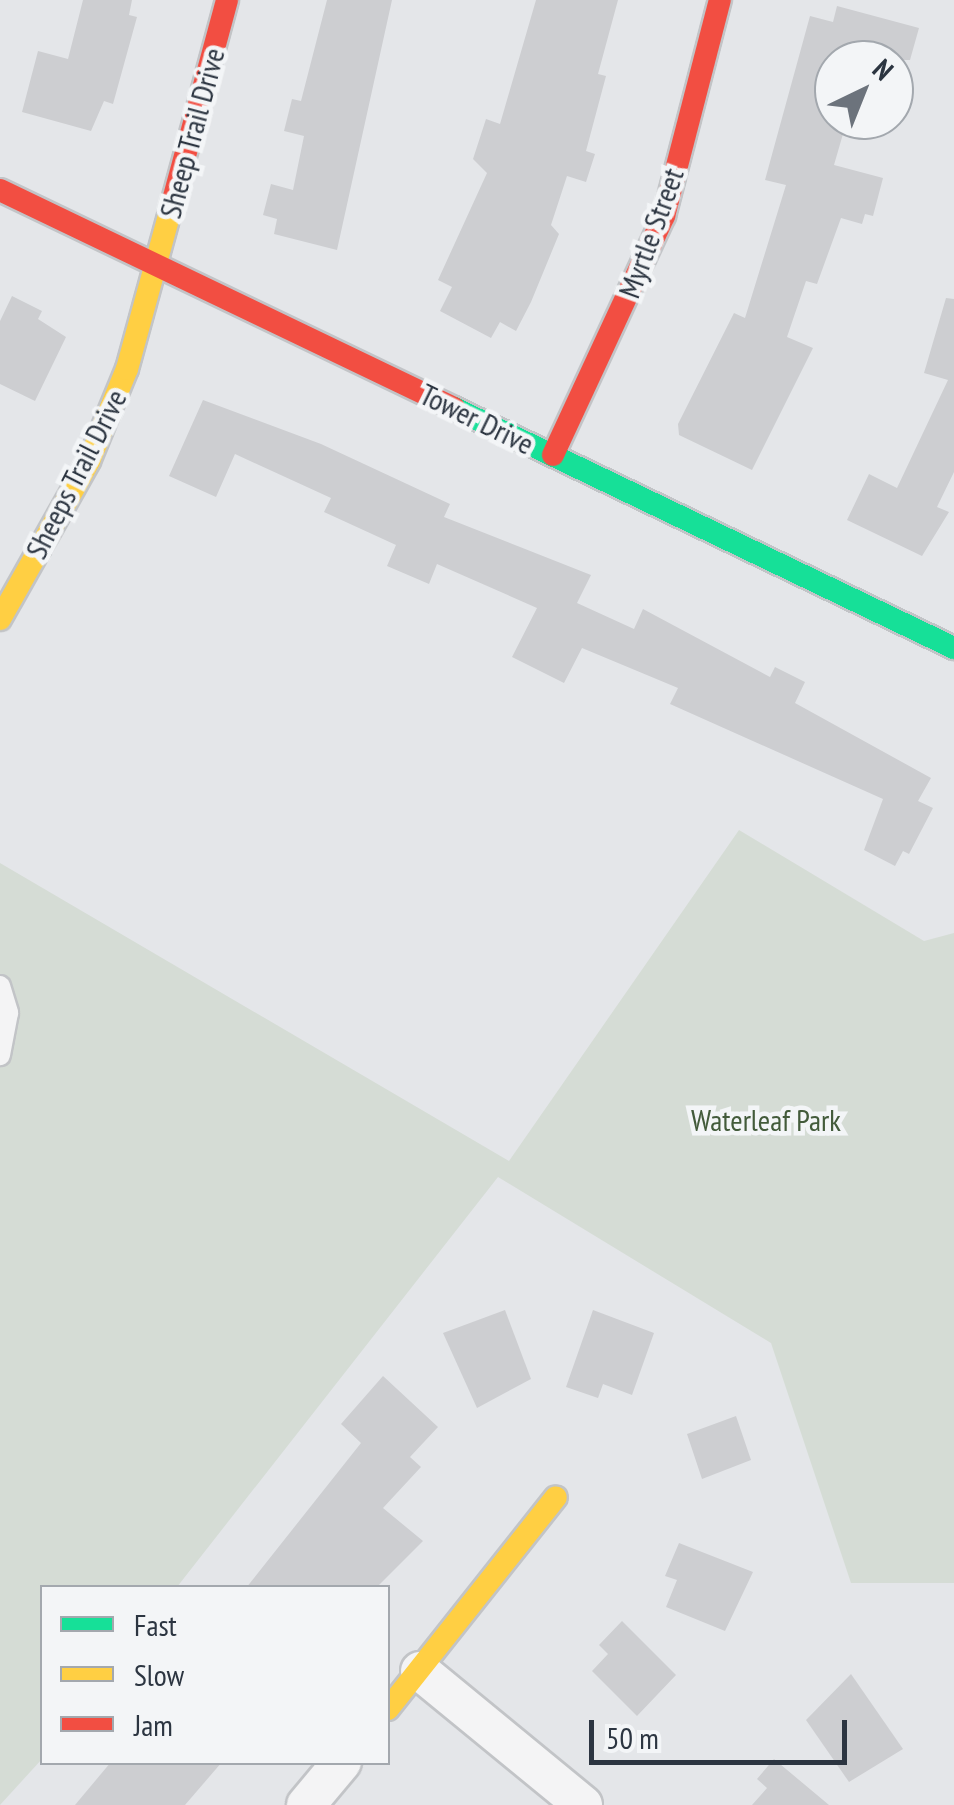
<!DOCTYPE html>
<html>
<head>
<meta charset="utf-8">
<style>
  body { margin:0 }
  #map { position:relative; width:954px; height:1805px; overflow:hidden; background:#e4e6e9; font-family:"PT Sans Narrow",sans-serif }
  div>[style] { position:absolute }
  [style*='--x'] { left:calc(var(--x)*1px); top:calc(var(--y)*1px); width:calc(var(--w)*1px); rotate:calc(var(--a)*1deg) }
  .green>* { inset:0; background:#d5dcd5 }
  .building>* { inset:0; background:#cdced1 }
  .roads { filter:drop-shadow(2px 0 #c2c4c7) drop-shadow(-2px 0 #c2c4c7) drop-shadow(0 2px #c2c4c7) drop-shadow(0 -2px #c2c4c7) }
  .lane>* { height:20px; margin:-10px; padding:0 10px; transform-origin:10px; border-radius:10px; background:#f4f4f5 }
  .street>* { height:38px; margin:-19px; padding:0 19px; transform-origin:19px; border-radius:19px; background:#f4f4f5 }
  .fast>* { height:22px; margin:-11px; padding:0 11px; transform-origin:11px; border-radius:11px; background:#16e098 }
  .slow>* { height:22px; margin:-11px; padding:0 11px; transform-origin:11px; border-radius:11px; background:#ffcf43 }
  .jam>* { height:22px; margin:-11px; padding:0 11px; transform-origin:11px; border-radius:11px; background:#f24e42 }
  span { translate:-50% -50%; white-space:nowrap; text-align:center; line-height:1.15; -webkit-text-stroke:9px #f3f5f7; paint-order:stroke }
  .street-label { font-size:30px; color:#2c3541 }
  .park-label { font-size:30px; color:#435b3b }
  .legend { position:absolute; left:40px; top:1585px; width:350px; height:180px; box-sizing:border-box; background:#f3f5f7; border:2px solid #a3a8ae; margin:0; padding:12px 18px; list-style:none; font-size:30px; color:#2c3541 }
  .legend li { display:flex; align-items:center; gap:20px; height:50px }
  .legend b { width:50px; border:2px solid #a3a8ae }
  .north { position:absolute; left:814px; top:40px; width:100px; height:100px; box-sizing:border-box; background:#f3f5f7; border:2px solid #a3a8ae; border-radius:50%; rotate:43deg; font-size:28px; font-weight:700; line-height:40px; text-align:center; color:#2c3541 }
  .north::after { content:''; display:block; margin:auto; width:35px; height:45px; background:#6c737c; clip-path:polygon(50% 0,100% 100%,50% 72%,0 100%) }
  .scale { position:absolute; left:589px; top:1720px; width:258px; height:45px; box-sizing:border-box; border:5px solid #2c3541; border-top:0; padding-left:12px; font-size:30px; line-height:35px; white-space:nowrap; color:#2c3541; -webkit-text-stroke:8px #f3f5f7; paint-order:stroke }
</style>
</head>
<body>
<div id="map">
  <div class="green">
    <i style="clip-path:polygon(739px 830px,924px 941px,954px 933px,954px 1583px,851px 1583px,771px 1343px,498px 1177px,177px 1587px,42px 1588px,42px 1759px,0 1805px,0 863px,509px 1161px)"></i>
  </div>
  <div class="building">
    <i style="clip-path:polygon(83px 0,132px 0,129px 15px,137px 17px,113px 104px,104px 101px,91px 131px,22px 112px,38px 51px,68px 59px)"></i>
    <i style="clip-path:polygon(327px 0,392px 0,337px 250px,274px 234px,277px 219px,263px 215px,271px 184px,293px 190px,304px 136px,284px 131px,292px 99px,301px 101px)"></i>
    <i style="clip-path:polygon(536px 0,618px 0,598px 74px,606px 76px,586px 151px,595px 154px,586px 182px,567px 176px,551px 225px,559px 234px,531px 302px,516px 331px,500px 322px,491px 338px,440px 311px,452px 287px,438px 280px,487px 173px,473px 159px,486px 119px,500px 124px)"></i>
    <i style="clip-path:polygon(837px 6px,919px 28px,910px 60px,834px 60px,834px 120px,847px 120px,834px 165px,883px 178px,873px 216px,865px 214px,862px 224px,841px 218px,817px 284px,806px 281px,787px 337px,813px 348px,752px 470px,679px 435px,678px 424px,734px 313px,745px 318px,786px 185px,765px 180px,810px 16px,833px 22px)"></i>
    <i style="clip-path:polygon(12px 296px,42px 311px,38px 319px,66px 337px,35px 401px,0 384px,0 321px)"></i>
    <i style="clip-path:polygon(946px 298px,954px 299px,954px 472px,937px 507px,949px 512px,922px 556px,847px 520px,869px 474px,897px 488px,948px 380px,924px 373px)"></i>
    <i style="clip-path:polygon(203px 400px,321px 444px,450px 504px,444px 517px,591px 575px,577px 603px,634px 629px,643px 609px,770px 677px,775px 667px,805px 682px,795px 703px,931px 778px,918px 801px,933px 808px,909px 854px,903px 851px,895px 866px,864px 850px,883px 799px,670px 704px,678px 688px,582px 648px,564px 683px,512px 657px,537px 608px,437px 564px,429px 584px,387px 566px,396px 545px,324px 512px,331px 498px,235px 454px,216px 497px,169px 476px)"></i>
    <i style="clip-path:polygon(505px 1310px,531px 1379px,477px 1408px,443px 1333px)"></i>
    <i style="clip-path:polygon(593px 1310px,654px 1333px,632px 1395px,603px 1384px,598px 1398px,566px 1387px)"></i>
    <i style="clip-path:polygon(383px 1376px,438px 1427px,410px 1457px,421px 1467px,383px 1508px,423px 1541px,376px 1588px,246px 1588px,361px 1443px,341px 1424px)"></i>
    <i style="clip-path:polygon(736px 1416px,751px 1460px,702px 1479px,687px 1434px)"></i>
    <i style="clip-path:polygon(679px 1543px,753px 1572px,725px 1631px,666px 1607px,677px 1580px,665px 1576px)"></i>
    <i style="clip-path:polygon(622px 1621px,676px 1675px,637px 1716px,592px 1671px,608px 1654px,599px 1645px)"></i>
    <i style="clip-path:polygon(851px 1674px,903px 1749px,849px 1782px,806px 1720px)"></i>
    <i style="clip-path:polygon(774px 1759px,829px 1805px,752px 1805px,767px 1788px,757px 1779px)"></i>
    <i style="clip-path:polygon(111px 1762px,222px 1762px,185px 1805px,75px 1805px)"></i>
  </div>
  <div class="roads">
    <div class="lane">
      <i style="--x:0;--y:986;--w:28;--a:73"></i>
      <i style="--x:8;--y:1013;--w:43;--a:100.8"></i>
    </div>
    <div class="street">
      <i style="--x:420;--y:1671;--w:211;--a:39.4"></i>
      <i style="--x:306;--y:1805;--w:56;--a:-50.1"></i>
    </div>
    <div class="fast">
      <i style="--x:454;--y:408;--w:555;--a:25.64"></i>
    </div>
    <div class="slow">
      <i style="--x:0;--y:619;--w:181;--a:-60.6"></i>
      <i style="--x:89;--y:461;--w:100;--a:-67.6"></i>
      <i style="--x:127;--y:369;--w:171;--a:-74.7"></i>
      <i style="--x:388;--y:1709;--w:270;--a:-51.6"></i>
    </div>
    <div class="jam">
      <i style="--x:0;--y:190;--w:504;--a:25.65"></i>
      <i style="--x:172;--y:204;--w:211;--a:-74.9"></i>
      <i style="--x:553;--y:455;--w:264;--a:-65.1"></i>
      <i style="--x:664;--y:216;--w:223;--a:-75.5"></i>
    </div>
  </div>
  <div class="street-label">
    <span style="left:192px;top:133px;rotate:-75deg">Sheep Trail Drive</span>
    <span style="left:651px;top:233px;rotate:-70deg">Myrtle Street</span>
    <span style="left:477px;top:419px;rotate:26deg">Tower Drive</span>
    <span style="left:76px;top:474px;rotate:-63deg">Sheeps Trail Drive</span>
  </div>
  <div class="park-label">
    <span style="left:766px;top:1120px">Waterleaf Park</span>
  </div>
  <ul class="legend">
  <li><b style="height:12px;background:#16e098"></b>Fast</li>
  <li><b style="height:12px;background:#ffcf43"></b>Slow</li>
  <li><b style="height:12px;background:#f24e42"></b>Jam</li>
  </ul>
  <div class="north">N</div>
  <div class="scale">50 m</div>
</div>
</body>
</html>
